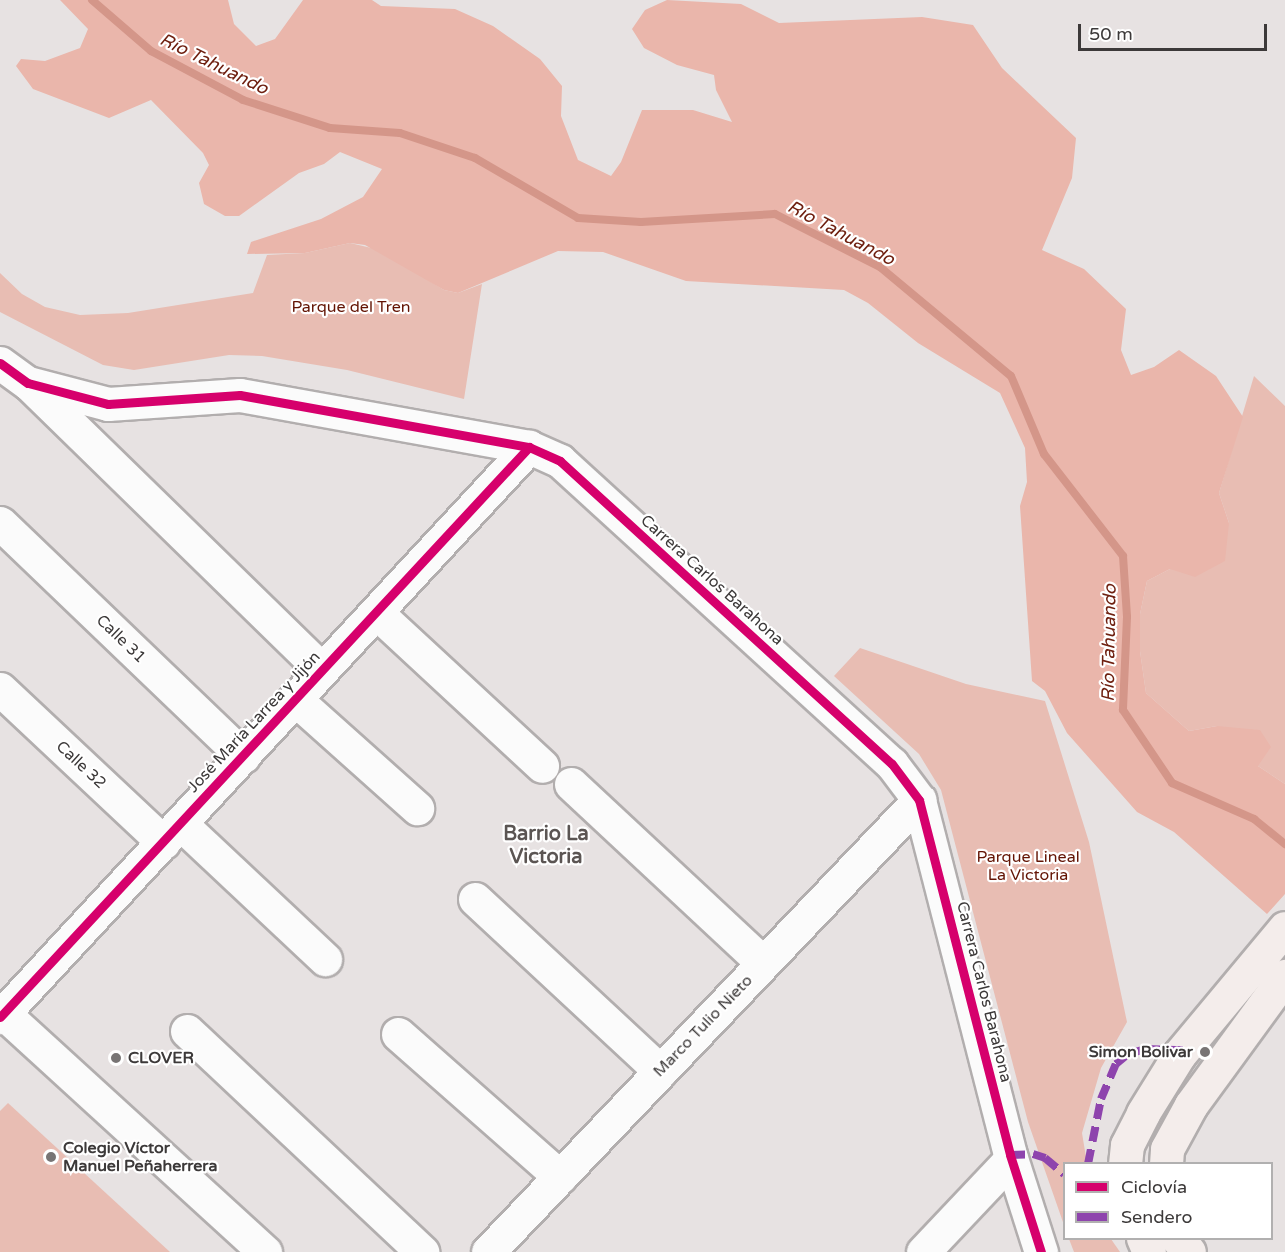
<!DOCTYPE html>
<html>
<head>
<meta charset="utf-8">
<style>
  body { margin:0 }
  #map { position:relative; width:1285px; height:1252px; overflow:hidden; background:#e7e2e2; font-family:"Varela Round",sans-serif }
  div>[style] { position:absolute }
  [style*='--x'] { left:calc(var(--x)*1px); top:calc(var(--y)*1px); width:calc(var(--w)*1px); rotate:calc(var(--a)*1deg) }
  .green>* { inset:0; background:#e8bdb3 }
  .forest>* { inset:0; background:#eab6ab }
  .stream>* { height:8px; margin:-4px; padding:0 4px; transform-origin:4px; border-radius:4px; background:#d49689 }
  .roads { filter:drop-shadow(2px 0 #b2aeae) drop-shadow(-2px 0 #b2aeae) drop-shadow(0 2px #b2aeae) drop-shadow(0 -2px #b2aeae) }
  .minor>* { height:33px; margin:-16.5px; padding:0 16.5px; transform-origin:16.5px; border-radius:16.5px; background:#fbfbfb }
  .major>* { height:33px; margin:-16.5px; padding:0 16.5px; transform-origin:16.5px; border-radius:16.5px; background:#f4edeb }
  .quiet>* { height:8px; margin-top:-4px; transform-origin:0; background:repeating-linear-gradient(90deg,#8e44ad 0 15px,transparent 0 23px) }
  .cycleway>* { height:9px; margin:-4.5px; padding:0 4.5px; transform-origin:4.5px; border-radius:4.5px; background:#d6006c }
  .dots>* { width:16px; height:16px; translate:-50% -50%; box-sizing:border-box; border:3px solid #fff; border-radius:50% }
  span { translate:-50% -50%; white-space:nowrap; text-align:center; line-height:1.15; -webkit-text-stroke:4.5px #fff; paint-order:stroke }
  .park-label { font-size:16px; color:#631404 }
  .street-label { font-size:16px; color:#3c3939 }
  .poi-label { font-size:16px; color:#3c3939; font-weight:700 }
  .right { translate:-100% -50%; text-align:right }
  .left { translate:0 -50%; text-align:left }
  .water-label { font-size:18px; color:#6f2010; font-style:italic }
  .quarter-label { font-size:20px; color:#5b5553; font-weight:700 }
  .legend { position:absolute; left:1063px; top:1162px; width:210px; height:78px; box-sizing:border-box; background:#fff; border:2px solid #b1b0b0; margin:0; padding:8px 10px; list-style:none; font-size:18px; color:#3c3939 }
  .legend li { display:flex; align-items:center; gap:12px; height:30px }
  .legend b { width:30px; border:2px solid #b1b0b0 }
  .scale { position:absolute; left:1078px; top:24px; width:189px; height:27px; box-sizing:border-box; border:3px solid #3c3939; border-top:0; padding-left:8px; font-size:18px; line-height:21px; white-space:nowrap; color:#3c3939; -webkit-text-stroke:4px #fff; paint-order:stroke }
</style>
</head>
<body>
<div id="map">
  <div class="green">
    <i style="clip-path:polygon(350px 243px,380px 250px,444px 290px,458px 293px,482px 284px,464px 399px,347px 370px,262px 356px,229px 355px,134px 370px,103px 365px,0 312px,0 273px,22px 294px,45px 307px,80px 315px,128px 313px,253px 293px,267px 255px,305px 253px)"></i>
    <i style="clip-path:polygon(1254px 376px,1285px 406px,1285px 784px,1258px 766px,1217px 726px,1189px 731px,1146px 693px,1140px 651px,1140px 614px,1147px 581px,1170px 569px,1229px 523px,1219px 493px)"></i>
    <i style="clip-path:polygon(860px 648px,966px 684px,1045px 701px,1089px 842px,1127px 1022px,1101px 1068px,1082px 1133px,1087px 1163px,1064px 1164px,1064px 1225px,1028px 1122px,941px 790px,919px 754px,834px 676px)"></i>
    <i style="clip-path:polygon(8px 1103px,170px 1252px,0 1252px,0 1111px)"></i>
    <i style="clip-path:polygon(1069px 1239px,1111px 1239px,1120px 1252px,1074px 1252px)"></i>
  </div>
  <div class="forest">
    <i style="clip-path:polygon(60px 0,228px 0,234px 24px,256px 46px,275px 39px,303px 0,372px 0,381px 6px,455px 9px,493px 26px,540px 59px,562px 86px,561px 116px,578px 160px,611px 176px,621px 162px,642px 110px,693px 110px,732px 122px,716px 90px,714px 75px,677px 65px,644px 48px,632px 29px,645px 10px,667px 0,741px 4px,779px 23px,922px 17px,973px 25px,1002px 68px,1076px 138px,1072px 178px,1042px 250px,1084px 269px,1126px 309px,1121px 350px,1131px 375px,1154px 367px,1179px 350px,1216px 376px,1243px 417px,1219px 493px,1229px 523px,1225px 561px,1195px 577px,1170px 569px,1147px 581px,1140px 614px,1140px 651px,1146px 693px,1189px 731px,1217px 726px,1260px 730px,1271px 747px,1258px 766px,1285px 784px,1285px 894px,1267px 914px,1174px 832px,1137px 812px,1067px 733px,1045px 691px,1032px 681px,1020px 506px,1027px 482px,1025px 448px,1000px 393px,918px 343px,868px 303px,844px 290px,686px 281px,603px 252px,558px 251px,458px 293px,444px 290px,365px 245px,350px 243px,305px 253px,247px 254px,251px 242px,321px 219px,363px 197px,382px 169px,340px 152px,324px 164px,299px 173px,239px 216px,225px 216px,204px 204px,199px 183px,209px 165px,203px 153px,151px 100px,109px 118px,33px 89px,16px 66px,21px 59px,45px 61px,80px 48px,88px 29px)"></i>
  </div>
  <div class="stream">
    <i style="--x:92;--y:0;--w:78;--a:40.8"></i>
    <i style="--x:151;--y:51;--w:104;--a:28"></i>
    <i style="--x:243;--y:100;--w:91;--a:17.8"></i>
    <i style="--x:330;--y:128;--w:70;--a:4.1"></i>
    <i style="--x:400;--y:133;--w:79;--a:18.4"></i>
    <i style="--x:475;--y:158;--w:119;--a:30.2"></i>
    <i style="--x:578;--y:218;--w:63;--a:3.6"></i>
    <i style="--x:641;--y:222;--w:134;--a:-3.4"></i>
    <i style="--x:775;--y:214;--w:118;--a:26.8"></i>
    <i style="--x:880;--y:267;--w:170;--a:39.8"></i>
    <i style="--x:1011;--y:376;--w:85;--a:67.1"></i>
    <i style="--x:1044;--y:454;--w:129;--a:52.2"></i>
    <i style="--x:1123;--y:556;--w:61;--a:86.2"></i>
    <i style="--x:1127;--y:617;--w:93;--a:92.5"></i>
    <i style="--x:1123;--y:710;--w:88;--a:56.1"></i>
    <i style="--x:1172;--y:783;--w:90;--a:23.7"></i>
    <i style="--x:1254;--y:819;--w:40;--a:39"></i>
  </div>
  <div class="roads">
    <div class="minor">
      <i style="--x:0;--y:363;--w:34;--a:36"></i>
      <i style="--x:28;--y:383;--w:83;--a:14.7"></i>
      <i style="--x:108;--y:404;--w:132;--a:-3.9"></i>
      <i style="--x:240;--y:395;--w:294;--a:10.2"></i>
      <i style="--x:529;--y:447;--w:34;--a:24"></i>
      <i style="--x:560;--y:461;--w:449;--a:42.4"></i>
      <i style="--x:892;--y:764;--w:45;--a:53.1"></i>
      <i style="--x:919;--y:800;--w:366;--a:75.6"></i>
      <i style="--x:1010;--y:1155;--w:102;--a:72.3"></i>
      <i style="--x:29;--y:384;--w:409;--a:44.3"></i>
      <i style="--x:0;--y:523;--w:337;--a:43.8"></i>
      <i style="--x:377;--y:613;--w:225;--a:42.8"></i>
      <i style="--x:0;--y:689;--w:224;--a:43.2"></i>
      <i style="--x:295;--y:699;--w:164;--a:41.8"></i>
      <i style="--x:571;--y:784;--w:262;--a:43"></i>
      <i style="--x:180;--y:823;--w:199;--a:43.2"></i>
      <i style="--x:475;--y:899;--w:253;--a:42.9"></i>
      <i style="--x:0;--y:1010;--w:359;--a:42.4"></i>
      <i style="--x:0;--y:1017;--w:778;--a:-47.14"></i>
      <i style="--x:187;--y:1031;--w:323;--a:43.2"></i>
      <i style="--x:398;--y:1034;--w:216;--a:41.4"></i>
      <i style="--x:488;--y:1252;--w:625;--a:-46.36"></i>
      <i style="--x:923;--y:1252;--w:128;--a:-46.6"></i>
    </div>
    <div class="major">
      <i style="--x:1125;--y:1164;--w:19;--a:-84"></i>
      <i style="--x:1127;--y:1145;--w:36;--a:-63"></i>
      <i style="--x:1143;--y:1113;--w:68;--a:-58.2"></i>
      <i style="--x:1179;--y:1055;--w:165;--a:-50.2"></i>
      <i style="--x:1166;--y:1164;--w:15;--a:-86"></i>
      <i style="--x:1167;--y:1149;--w:50;--a:-61.4"></i>
      <i style="--x:1191;--y:1105;--w:160;--a:-53.9"></i>
      <i style="--x:1143;--y:1238;--w:15;--a:67"></i>
      <i style="--x:1177;--y:1238;--w:18;--a:49"></i>
    </div>
  </div>
  <div class="quiet">
    <i style="--x:1010;--y:1155;--w:23;--a:-2"></i>
    <i style="--x:1033;--y:1154;--w:13;--a:18"></i>
    <i style="--x:1045;--y:1158;--w:25;--a:40"></i>
    <i style="--x:1088;--y:1164;--w:66;--a:-78.7"></i>
    <i style="--x:1101;--y:1099;--w:38;--a:-67"></i>
    <i style="--x:1116;--y:1064;--w:16;--a:-40"></i>
    <i style="--x:1128;--y:1054;--w:18;--a:-16"></i>
    <i style="--x:1145;--y:1049;--w:38;--a:2"></i>
  </div>
  <div class="cycleway">
    <i style="--x:0;--y:363;--w:34;--a:36"></i>
    <i style="--x:28;--y:383;--w:83;--a:14.7"></i>
    <i style="--x:108;--y:404;--w:132;--a:-3.9"></i>
    <i style="--x:240;--y:395;--w:294;--a:10.2"></i>
    <i style="--x:529;--y:447;--w:34;--a:24"></i>
    <i style="--x:560;--y:461;--w:449;--a:42.4"></i>
    <i style="--x:892;--y:764;--w:45;--a:53.1"></i>
    <i style="--x:919;--y:800;--w:366;--a:75.6"></i>
    <i style="--x:1010;--y:1155;--w:102;--a:72.3"></i>
    <i style="--x:0;--y:1017;--w:778;--a:-47.14"></i>
  </div>
  <div class="dots">
    <i style="left:1205px;top:1052px;background:#787474"></i>
    <i style="left:116px;top:1058px;background:#787474"></i>
    <i style="left:51px;top:1157px;background:#787474"></i>
  </div>
  <div class="park-label">
    <span style="left:351px;top:307px">Parque del Tren</span>
    <span style="left:1028px;top:866px">Parque Lineal<br>La Victoria</span>
  </div>
  <div class="street-label">
    <span style="left:712px;top:580px;rotate:42deg">Carrera Carlos Barahona</span>
    <span style="left:121px;top:639px;rotate:44deg">Calle 31</span>
    <span style="left:254px;top:722px;rotate:-47deg">José María Larrea y Jijón</span>
    <span style="left:81px;top:765px;rotate:43deg">Calle 32</span>
    <span style="left:984px;top:992px;rotate:76deg">Carrera Carlos Barahona</span>
    <span style="left:703px;top:1026px;rotate:-46deg">Marco Tulio Nieto</span>
  </div>
  <div class="poi-label">
    <span class="right" style="left:1193px;top:1052px">Simon Bolivar</span>
    <span class="left" style="left:128px;top:1058px">CLOVER</span>
    <span class="left" style="left:63px;top:1157px">Colegio Víctor<br>Manuel Peñaherrera</span>
  </div>
  <div class="water-label">
    <span style="left:214px;top:64px;rotate:26deg">Río Tahuando</span>
    <span style="left:841px;top:233px;rotate:28deg">Río Tahuando</span>
    <span style="left:1109px;top:643px;rotate:-89deg">Río Tahuando</span>
  </div>
  <div class="quarter-label">
    <span style="left:546px;top:846px">Barrio La<br>Victoria</span>
  </div>
  <ul class="legend">
  <li><b style="height:8px;background:#d6006c"></b>Ciclovía</li>
  <li><b style="height:8px;background:#8e44ad"></b>Sendero</li>
  </ul>
  <div class="scale">50 m</div>
</div>
</body>
</html>
